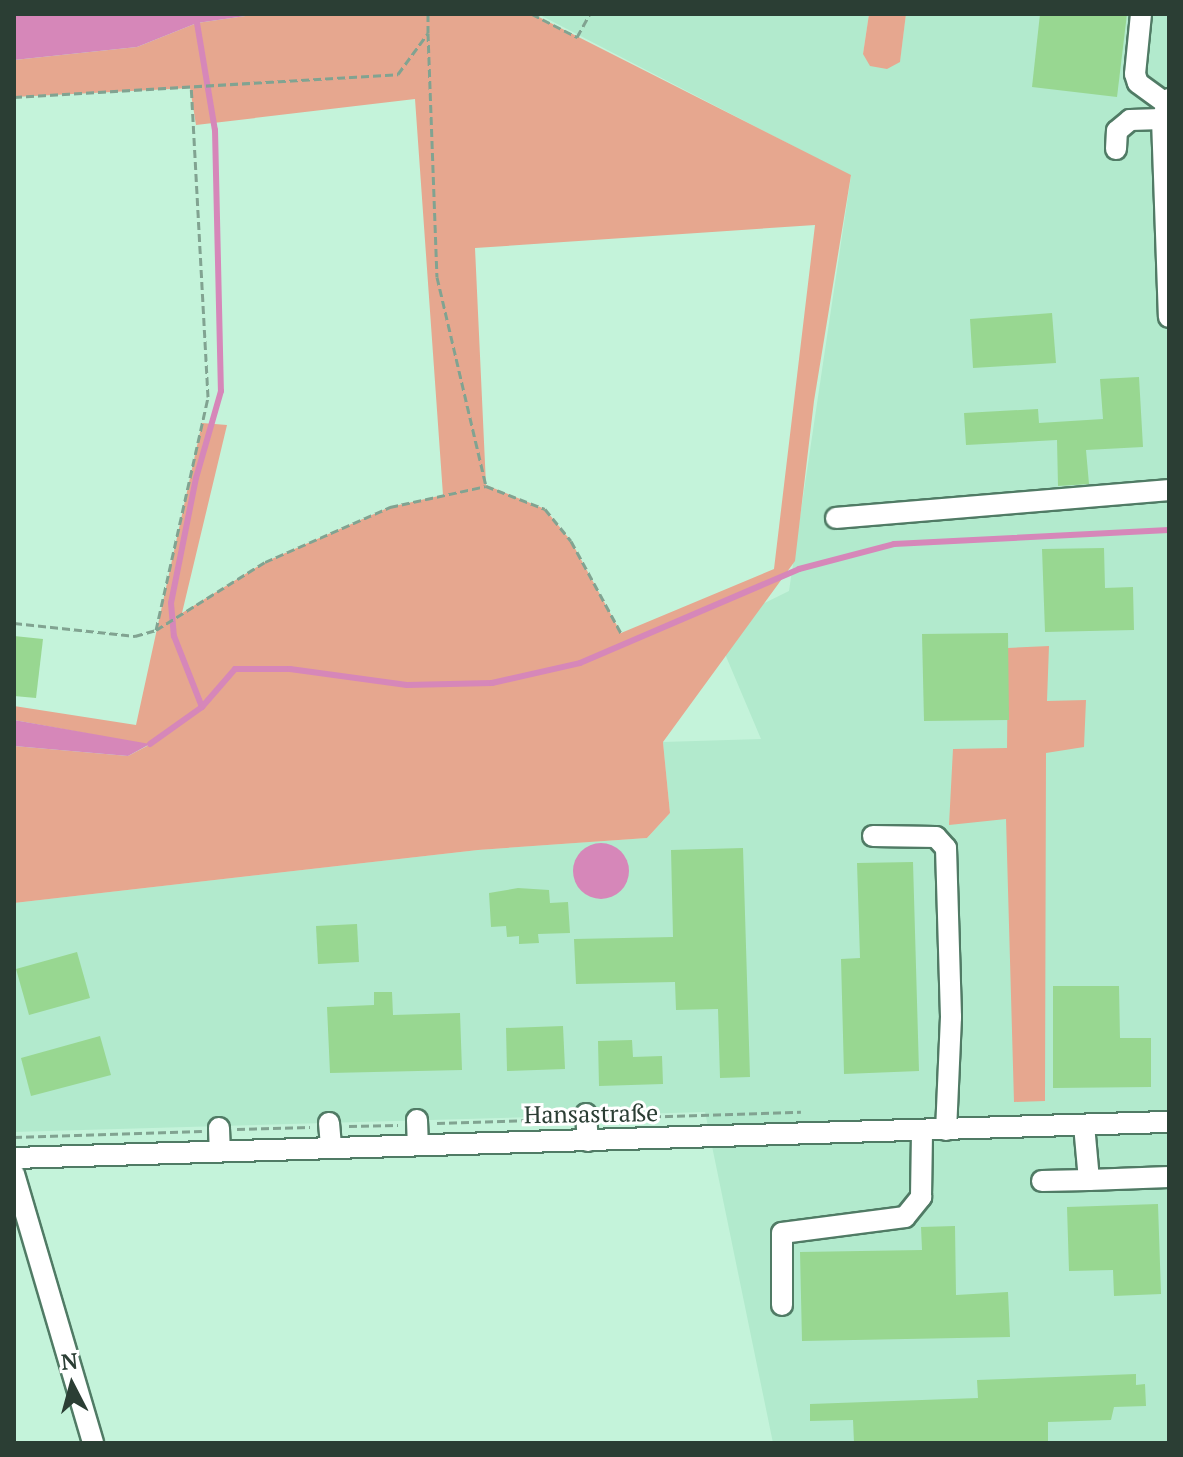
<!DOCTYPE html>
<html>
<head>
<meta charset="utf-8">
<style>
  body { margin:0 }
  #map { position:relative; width:1183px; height:1457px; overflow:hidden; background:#c4f3da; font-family:"PT Serif",serif }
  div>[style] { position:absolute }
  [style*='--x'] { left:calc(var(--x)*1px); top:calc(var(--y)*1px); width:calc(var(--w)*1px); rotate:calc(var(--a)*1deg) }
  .built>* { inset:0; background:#b2eacd }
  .green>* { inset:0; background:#e6a78f }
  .water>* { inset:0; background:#d687b9 }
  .round { border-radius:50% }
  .stream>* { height:6px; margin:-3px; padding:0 3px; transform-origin:3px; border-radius:3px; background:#d687b9 }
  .building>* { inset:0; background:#98d791 }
  .path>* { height:3px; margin-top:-1.5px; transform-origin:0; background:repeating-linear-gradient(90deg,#81a391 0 8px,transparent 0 12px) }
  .roads { filter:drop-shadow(2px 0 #507b65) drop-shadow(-2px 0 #507b65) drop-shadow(0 2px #507b65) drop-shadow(0 -2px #507b65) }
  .minor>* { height:20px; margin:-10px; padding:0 10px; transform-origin:10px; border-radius:10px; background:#fff }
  span { translate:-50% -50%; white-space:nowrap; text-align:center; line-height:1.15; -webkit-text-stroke:6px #fff; paint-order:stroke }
  .street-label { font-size:24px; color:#2b3e34 }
  .frame { position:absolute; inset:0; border:16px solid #2b3e34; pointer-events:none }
  .north { position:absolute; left:32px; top:1345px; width:80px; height:80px; -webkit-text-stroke:6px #fff; paint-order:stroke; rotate:354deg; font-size:22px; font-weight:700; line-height:32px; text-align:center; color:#2b3e34 }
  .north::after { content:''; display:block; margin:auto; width:28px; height:36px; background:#2b3e34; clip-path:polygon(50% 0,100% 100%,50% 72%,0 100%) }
</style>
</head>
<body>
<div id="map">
  <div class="built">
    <i style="clip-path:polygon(538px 14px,869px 14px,863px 54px,900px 61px,906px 14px,1169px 14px,1169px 1443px,773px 1443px,705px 1112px,14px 1132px,14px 903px,478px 850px,647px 838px,670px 813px,663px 742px,761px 739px,714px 628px,789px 591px,851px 176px)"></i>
  </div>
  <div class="green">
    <i style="clip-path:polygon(evenodd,260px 14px,533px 14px,851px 175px,814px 401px,795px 561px,663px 742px,670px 813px,647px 838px,478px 850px,14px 903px,14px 746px,128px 756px,149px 745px,14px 720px,14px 706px,136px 725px,202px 423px,227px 425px,182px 613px,265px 562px,390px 507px,443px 495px,415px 99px,196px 125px,190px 88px,14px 97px,14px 60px,137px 47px,197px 23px,260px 14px,815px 225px,774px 569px,621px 633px,571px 541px,545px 509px,486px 485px,475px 248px,815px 225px)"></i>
    <i style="clip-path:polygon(869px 14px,906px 14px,900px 62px,887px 69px,870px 66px,863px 54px)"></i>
    <i style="clip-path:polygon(1049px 646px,1047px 701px,1086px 700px,1084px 747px,1046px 753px,1045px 1101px,1014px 1102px,1006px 819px,949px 825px,953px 749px,1007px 748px,1008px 648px)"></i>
  </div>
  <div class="water">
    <i style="clip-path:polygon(14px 14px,260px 14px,197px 23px,137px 47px,14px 60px)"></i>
    <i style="clip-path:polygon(14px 720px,150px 744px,128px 756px,14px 746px)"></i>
    <i class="round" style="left:573px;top:843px;width:56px;height:56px"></i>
  </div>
  <div class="stream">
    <i style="--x:197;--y:23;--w:109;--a:80.5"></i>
    <i style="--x:215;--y:130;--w:261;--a:88.7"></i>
    <i style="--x:221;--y:391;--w:91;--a:106"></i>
    <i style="--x:196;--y:478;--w:127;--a:101.3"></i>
    <i style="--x:171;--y:603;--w:33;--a:85"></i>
    <i style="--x:174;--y:636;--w:76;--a:68.5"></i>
    <i style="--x:150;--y:744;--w:64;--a:-35.4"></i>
    <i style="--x:202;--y:707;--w:50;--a:-49"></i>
    <i style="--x:235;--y:669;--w:55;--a:0"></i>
    <i style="--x:290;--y:669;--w:118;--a:7.8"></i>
    <i style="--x:407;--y:685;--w:85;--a:-1.3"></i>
    <i style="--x:492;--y:683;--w:90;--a:-12.8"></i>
    <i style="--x:580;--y:663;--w:238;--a:-23.2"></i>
    <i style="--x:799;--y:569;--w:98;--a:-14.7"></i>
    <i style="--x:894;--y:544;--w:275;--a:-2.9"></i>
  </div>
  <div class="building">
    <i style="clip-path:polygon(1040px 14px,1127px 14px,1117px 97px,1032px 87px)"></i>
    <i style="clip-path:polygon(1052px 313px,1056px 363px,973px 368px,970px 319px)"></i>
    <i style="clip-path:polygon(1139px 377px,1143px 447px,1086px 450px,1089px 484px,1058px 486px,1057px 440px,966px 445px,964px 413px,1038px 409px,1039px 423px,1103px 419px,1100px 379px)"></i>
    <i style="clip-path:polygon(1104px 548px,1105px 588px,1133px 587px,1134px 630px,1045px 632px,1042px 549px)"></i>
    <i style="clip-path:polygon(1008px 633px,1009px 720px,924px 721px,922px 634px)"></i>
    <i style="clip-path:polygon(14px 636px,43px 639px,36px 698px,14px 696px)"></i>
    <i style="clip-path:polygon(743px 848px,750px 1077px,720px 1078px,718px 1009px,676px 1010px,675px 982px,576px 984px,574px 939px,673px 937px,671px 850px)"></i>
    <i style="clip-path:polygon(913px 862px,919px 1071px,844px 1074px,841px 959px,860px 958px,857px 863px)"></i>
    <i style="clip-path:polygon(518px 888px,549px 890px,550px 903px,568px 902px,570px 933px,538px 934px,539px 943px,519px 944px,519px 936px,507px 937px,506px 926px,491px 927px,489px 893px)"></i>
    <i style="clip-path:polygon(357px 924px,359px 962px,318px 964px,316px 926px)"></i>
    <i style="clip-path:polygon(77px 952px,90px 998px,29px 1015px,16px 969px)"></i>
    <i style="clip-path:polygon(1053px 986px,1119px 986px,1120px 1038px,1151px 1038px,1151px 1087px,1053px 1088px)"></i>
    <i style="clip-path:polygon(374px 992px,392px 992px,393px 1015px,460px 1013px,462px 1070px,330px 1073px,327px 1007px,374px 1005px)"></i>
    <i style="clip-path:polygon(563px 1026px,565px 1069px,507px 1071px,506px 1028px)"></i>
    <i style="clip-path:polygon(100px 1036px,111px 1075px,31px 1096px,21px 1058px)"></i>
    <i style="clip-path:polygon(632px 1040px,633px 1057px,662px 1056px,663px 1084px,599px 1086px,598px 1041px)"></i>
    <i style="clip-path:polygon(1158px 1204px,1161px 1294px,1114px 1296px,1113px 1270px,1069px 1271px,1067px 1207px)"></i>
    <i style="clip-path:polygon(955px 1226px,956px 1295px,1008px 1292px,1010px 1337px,802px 1341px,800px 1252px,922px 1250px,921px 1227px)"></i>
    <i style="clip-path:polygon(1136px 1374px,1136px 1385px,1145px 1384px,1146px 1406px,1114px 1407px,1111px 1420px,1048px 1422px,1048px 1443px,854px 1443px,853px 1420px,810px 1421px,810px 1404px,978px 1398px,977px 1380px)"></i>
  </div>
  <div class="path">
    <i style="--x:532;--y:14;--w:51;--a:27.1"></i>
    <i style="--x:577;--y:37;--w:26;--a:-61"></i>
    <i style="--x:428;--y:33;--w:244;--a:87.9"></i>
    <i style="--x:437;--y:277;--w:215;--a:76.8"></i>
    <i style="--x:14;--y:97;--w:385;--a:-3.4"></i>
    <i style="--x:398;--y:74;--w:51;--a:-53.8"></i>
    <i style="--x:428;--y:33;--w:19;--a:-90"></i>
    <i style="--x:14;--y:623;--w:122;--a:6.1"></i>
    <i style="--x:135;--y:636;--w:22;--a:-16"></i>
    <i style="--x:156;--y:630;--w:239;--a:-77.4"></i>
    <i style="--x:208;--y:397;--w:309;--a:-93.1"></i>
    <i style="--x:156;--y:630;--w:128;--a:-32"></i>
    <i style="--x:265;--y:562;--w:137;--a:-23.7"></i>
    <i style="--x:390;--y:507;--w:98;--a:-12.3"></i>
    <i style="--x:486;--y:486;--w:63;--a:21.3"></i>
    <i style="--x:545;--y:509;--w:41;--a:50.9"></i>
    <i style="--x:571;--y:541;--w:105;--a:61.5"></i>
    <i style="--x:605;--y:1118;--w:196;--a:-1.8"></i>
    <i style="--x:437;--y:1123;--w:128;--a:-1.8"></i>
    <i style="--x:349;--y:1126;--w:49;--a:-1.2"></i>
    <i style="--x:237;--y:1129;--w:73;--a:-1.6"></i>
    <i style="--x:14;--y:1137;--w:188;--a:-1.8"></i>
  </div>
  <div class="roads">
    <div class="minor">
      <i style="--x:1141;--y:14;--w:60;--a:95.7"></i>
      <i style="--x:1135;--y:74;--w:9;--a:72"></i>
      <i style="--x:1138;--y:83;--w:34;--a:36"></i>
      <i style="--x:1169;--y:99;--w:21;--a:109"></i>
      <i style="--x:1162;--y:119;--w:198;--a:88"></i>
      <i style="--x:1116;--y:149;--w:18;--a:-87"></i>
      <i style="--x:1117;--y:131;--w:17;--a:-40"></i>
      <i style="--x:1130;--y:120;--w:32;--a:-2"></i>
      <i style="--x:836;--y:518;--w:334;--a:-4.8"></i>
      <i style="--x:873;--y:836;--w:63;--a:0.9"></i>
      <i style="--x:936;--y:837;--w:15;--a:48"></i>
      <i style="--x:946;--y:848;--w:169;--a:88.3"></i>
      <i style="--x:951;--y:1017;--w:113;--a:92.5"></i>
      <i style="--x:586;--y:1114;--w:27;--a:86"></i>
      <i style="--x:417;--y:1120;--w:25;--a:88"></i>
      <i style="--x:329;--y:1123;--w:25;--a:85"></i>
      <i style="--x:1084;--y:1125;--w:55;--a:84.8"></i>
      <i style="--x:1089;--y:1180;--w:80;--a:-2.1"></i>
      <i style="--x:219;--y:1128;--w:23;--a:88"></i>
      <i style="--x:14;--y:1158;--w:1156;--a:-1.79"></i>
      <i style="--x:14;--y:1174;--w:280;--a:73.6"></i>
      <i style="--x:1042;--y:1181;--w:47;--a:-1.2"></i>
      <i style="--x:782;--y:1305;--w:72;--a:-90"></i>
      <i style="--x:782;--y:1233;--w:124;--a:-7.4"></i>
      <i style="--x:905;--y:1217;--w:26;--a:-51"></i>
      <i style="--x:921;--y:1197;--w:67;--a:-89.1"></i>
    </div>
  </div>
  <div class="street-label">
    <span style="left:591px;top:1114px;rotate:-1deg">Hansastraße</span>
  </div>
  <div class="frame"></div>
  <div class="north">N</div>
</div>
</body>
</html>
